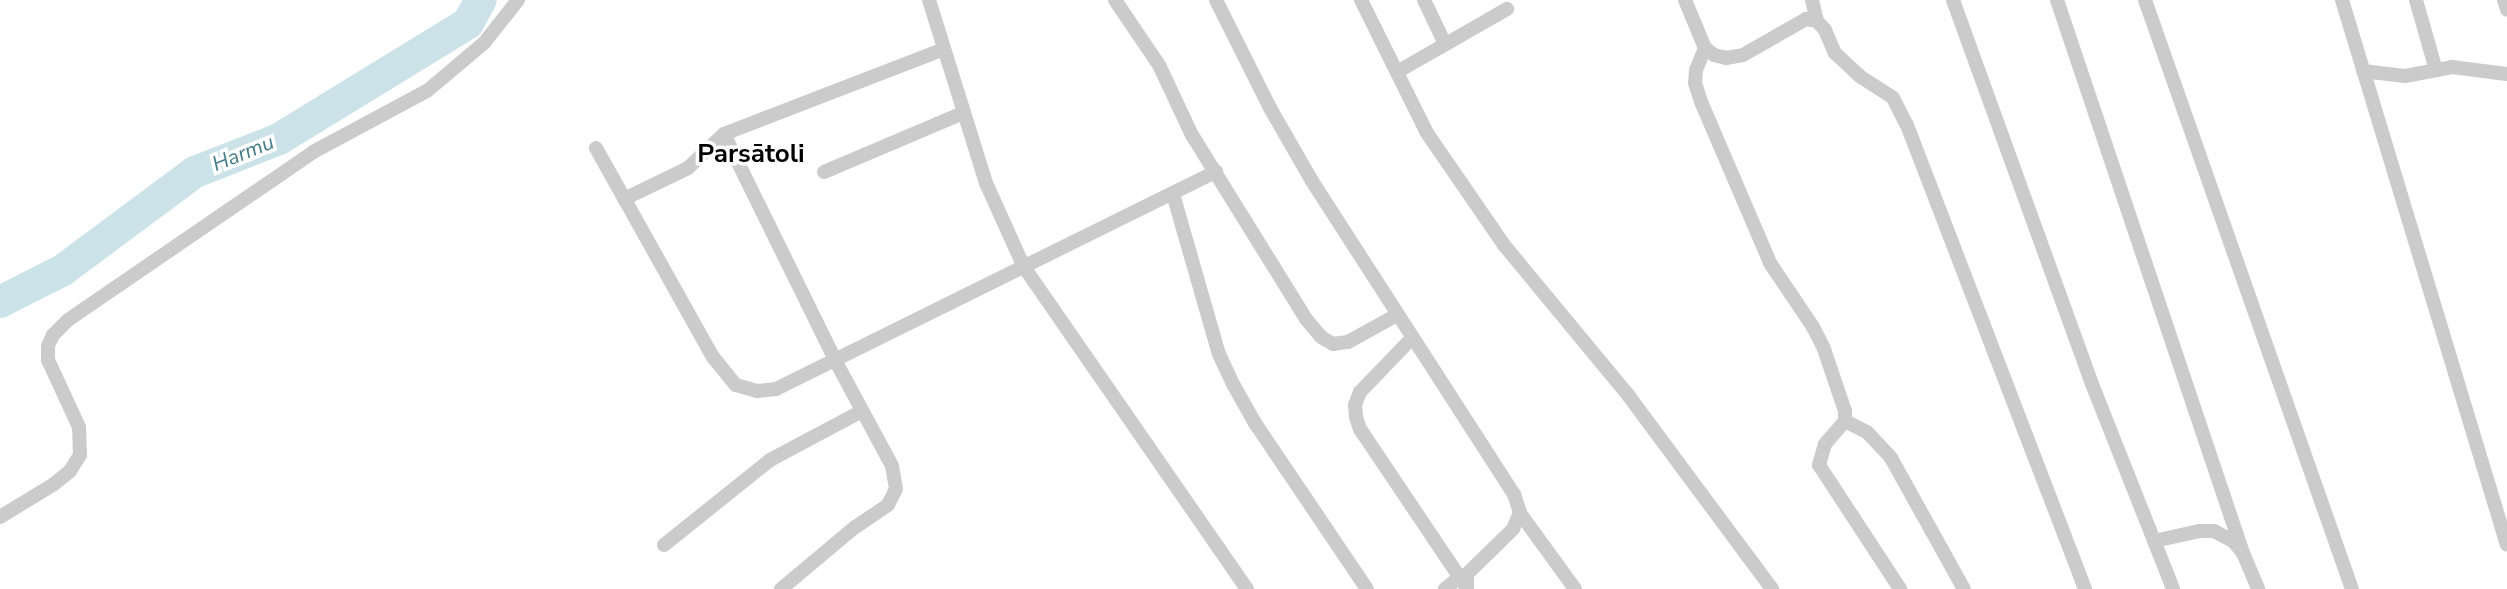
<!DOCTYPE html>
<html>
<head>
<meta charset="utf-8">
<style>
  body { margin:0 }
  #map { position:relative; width:2507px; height:589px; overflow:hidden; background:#fff; font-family:"Nunito Sans",sans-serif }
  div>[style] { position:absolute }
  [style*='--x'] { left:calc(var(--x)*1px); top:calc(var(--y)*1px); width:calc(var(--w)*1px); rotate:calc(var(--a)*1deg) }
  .river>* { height:32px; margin:-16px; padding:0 16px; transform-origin:16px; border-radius:16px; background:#cbe3e8 }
  .minor>* { height:14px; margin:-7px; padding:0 7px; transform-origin:7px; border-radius:7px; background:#cbcbcb }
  span { translate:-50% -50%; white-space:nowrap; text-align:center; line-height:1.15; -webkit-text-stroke:7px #fff; paint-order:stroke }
  .water-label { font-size:21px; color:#457c87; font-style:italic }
  .district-label { font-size:26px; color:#000; font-weight:700 }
</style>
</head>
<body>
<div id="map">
  <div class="river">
    <i style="--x:0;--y:302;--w:71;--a:-26.9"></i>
    <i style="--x:63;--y:270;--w:164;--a:-36.6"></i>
    <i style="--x:195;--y:172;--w:90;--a:-21.4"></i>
    <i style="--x:279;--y:139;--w:222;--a:-31.5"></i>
    <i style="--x:468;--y:23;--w:26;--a:-61"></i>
  </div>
  <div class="minor">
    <i style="--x:929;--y:0;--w:192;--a:72.7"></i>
    <i style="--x:986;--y:183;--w:92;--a:65.7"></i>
    <i style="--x:1024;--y:267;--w:392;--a:55.3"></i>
    <i style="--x:1115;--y:0;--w:78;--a:55.9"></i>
    <i style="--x:1159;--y:65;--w:77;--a:64.8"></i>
    <i style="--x:1192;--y:135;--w:216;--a:58.2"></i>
    <i style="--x:1306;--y:319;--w:23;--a:50"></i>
    <i style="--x:1321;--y:337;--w:14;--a:30"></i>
    <i style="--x:1333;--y:344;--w:15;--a:-8"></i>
    <i style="--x:1348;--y:342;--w:56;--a:-28.9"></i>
    <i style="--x:1216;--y:0;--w:121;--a:63.4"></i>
    <i style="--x:1270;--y:108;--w:84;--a:60.1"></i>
    <i style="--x:1312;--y:181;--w:373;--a:57.2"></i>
    <i style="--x:1514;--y:494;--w:20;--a:72"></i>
    <i style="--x:1520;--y:513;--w:17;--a:114"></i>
    <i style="--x:1513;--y:529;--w:64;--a:135.6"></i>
    <i style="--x:1467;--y:574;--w:15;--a:90"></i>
    <i style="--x:1361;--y:0;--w:148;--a:63.6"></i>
    <i style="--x:1427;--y:133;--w:136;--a:55.5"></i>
    <i style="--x:1504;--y:245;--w:195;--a:50.4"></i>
    <i style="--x:1628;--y:395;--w:242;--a:53.4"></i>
    <i style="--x:1424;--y:0;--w:49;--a:64.5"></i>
    <i style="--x:1685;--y:0;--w:52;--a:67.4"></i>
    <i style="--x:1705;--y:48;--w:11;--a:38"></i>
    <i style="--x:1714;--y:55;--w:12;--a:14"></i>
    <i style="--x:1726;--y:58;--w:17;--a:-10"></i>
    <i style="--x:1743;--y:55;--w:73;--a:-29.7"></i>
    <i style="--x:1806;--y:19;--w:11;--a:10"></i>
    <i style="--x:1817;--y:21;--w:12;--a:48"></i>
    <i style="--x:1825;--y:30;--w:25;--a:67"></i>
    <i style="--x:1835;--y:53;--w:35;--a:43"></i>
    <i style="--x:1861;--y:77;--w:38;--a:33"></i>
    <i style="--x:1893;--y:98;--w:30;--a:63"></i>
    <i style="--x:1907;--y:125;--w:497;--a:69"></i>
    <i style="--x:1812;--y:0;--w:22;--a:77"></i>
    <i style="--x:1953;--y:0;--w:408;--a:70.1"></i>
    <i style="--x:2092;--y:384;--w:220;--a:68.4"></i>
    <i style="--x:2057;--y:0;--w:583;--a:71.41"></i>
    <i style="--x:2145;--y:0;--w:624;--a:70.64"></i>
    <i style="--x:2342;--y:0;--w:569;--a:73.16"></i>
    <i style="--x:2416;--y:0;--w:73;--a:74.1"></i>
    <i style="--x:2504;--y:0;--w:10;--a:73"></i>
    <i style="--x:1705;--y:48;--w:24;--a:112"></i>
    <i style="--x:1696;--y:70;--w:13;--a:94"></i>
    <i style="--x:1695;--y:83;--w:22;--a:72"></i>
    <i style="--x:1702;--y:104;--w:173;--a:66.8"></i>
    <i style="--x:1770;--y:263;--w:77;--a:56.1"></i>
    <i style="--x:1813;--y:327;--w:25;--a:63"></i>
    <i style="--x:1824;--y:349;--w:65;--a:71.3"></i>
    <i style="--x:1845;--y:411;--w:10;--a:90"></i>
    <i style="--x:1845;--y:421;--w:30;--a:131"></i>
    <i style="--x:1825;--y:444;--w:22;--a:106"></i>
    <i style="--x:1819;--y:465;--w:148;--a:56.8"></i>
    <i style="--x:2363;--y:71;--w:42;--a:6.8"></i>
    <i style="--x:2405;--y:76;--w:48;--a:-10.8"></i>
    <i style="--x:2452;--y:67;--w:55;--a:7.3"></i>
    <i style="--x:1397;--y:72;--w:127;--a:-29.8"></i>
    <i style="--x:724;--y:134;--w:252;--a:63.8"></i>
    <i style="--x:835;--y:360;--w:120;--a:61.7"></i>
    <i style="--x:892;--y:466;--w:23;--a:80"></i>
    <i style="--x:896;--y:489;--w:18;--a:117"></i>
    <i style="--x:888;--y:505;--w:40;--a:146"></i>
    <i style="--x:855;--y:527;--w:97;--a:140"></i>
    <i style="--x:596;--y:148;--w:240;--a:60.8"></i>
    <i style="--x:713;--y:357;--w:36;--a:51"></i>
    <i style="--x:736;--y:385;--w:22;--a:16"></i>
    <i style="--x:757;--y:391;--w:19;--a:-6"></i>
    <i style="--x:776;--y:389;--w:491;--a:-26.3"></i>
    <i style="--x:824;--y:172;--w:151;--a:-23"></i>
    <i style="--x:1173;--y:194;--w:166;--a:74"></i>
    <i style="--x:1219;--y:354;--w:33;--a:65"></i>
    <i style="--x:1233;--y:384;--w:45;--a:60.6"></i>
    <i style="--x:1255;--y:423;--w:200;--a:56"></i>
    <i style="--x:624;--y:199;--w:71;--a:-25.8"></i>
    <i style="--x:688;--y:168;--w:50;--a:-43.4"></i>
    <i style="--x:724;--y:134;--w:236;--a:-21.1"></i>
    <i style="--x:1412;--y:338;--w:75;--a:133.9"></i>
    <i style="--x:1360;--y:392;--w:14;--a:111"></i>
    <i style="--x:1355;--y:405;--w:12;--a:85"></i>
    <i style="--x:1356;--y:417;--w:13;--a:72"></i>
    <i style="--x:1360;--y:429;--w:188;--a:56.1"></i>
    <i style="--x:1845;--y:421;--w:25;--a:27"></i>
    <i style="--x:1867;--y:432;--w:35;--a:47"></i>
    <i style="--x:1891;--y:458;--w:150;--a:60.9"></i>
    <i style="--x:1520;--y:513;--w:94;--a:54.1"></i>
    <i style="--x:0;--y:517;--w:63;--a:-31.4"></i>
    <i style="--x:54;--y:484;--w:21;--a:-39"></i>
    <i style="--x:70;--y:471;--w:19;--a:-58"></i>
    <i style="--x:80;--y:455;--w:28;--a:-92"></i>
    <i style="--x:79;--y:427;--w:74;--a:-114.8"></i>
    <i style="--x:48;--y:360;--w:14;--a:-90"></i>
    <i style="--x:48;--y:346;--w:12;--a:-66"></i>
    <i style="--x:53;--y:335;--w:21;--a:-45"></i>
    <i style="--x:68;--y:320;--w:297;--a:-34.4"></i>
    <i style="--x:313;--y:152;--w:129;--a:-28.2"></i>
    <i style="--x:427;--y:91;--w:75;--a:-40.1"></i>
    <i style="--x:484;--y:43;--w:55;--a:-51.7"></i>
    <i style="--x:2154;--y:541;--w:46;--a:-12.5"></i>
    <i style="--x:2199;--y:531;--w:15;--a:0"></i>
    <i style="--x:2214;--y:531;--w:21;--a:28"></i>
    <i style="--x:2233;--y:541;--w:16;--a:50"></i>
    <i style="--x:2243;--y:553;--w:39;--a:67"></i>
    <i style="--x:664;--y:545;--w:136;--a:-38.7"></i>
    <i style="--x:770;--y:460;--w:104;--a:-28"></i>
    <i style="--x:1445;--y:589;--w:19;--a:-39"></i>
  </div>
  <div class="water-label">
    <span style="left:243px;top:153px;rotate:-22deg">Harmu</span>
  </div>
  <div class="district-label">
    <span style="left:751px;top:154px">Parsātoli</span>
  </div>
</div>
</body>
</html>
